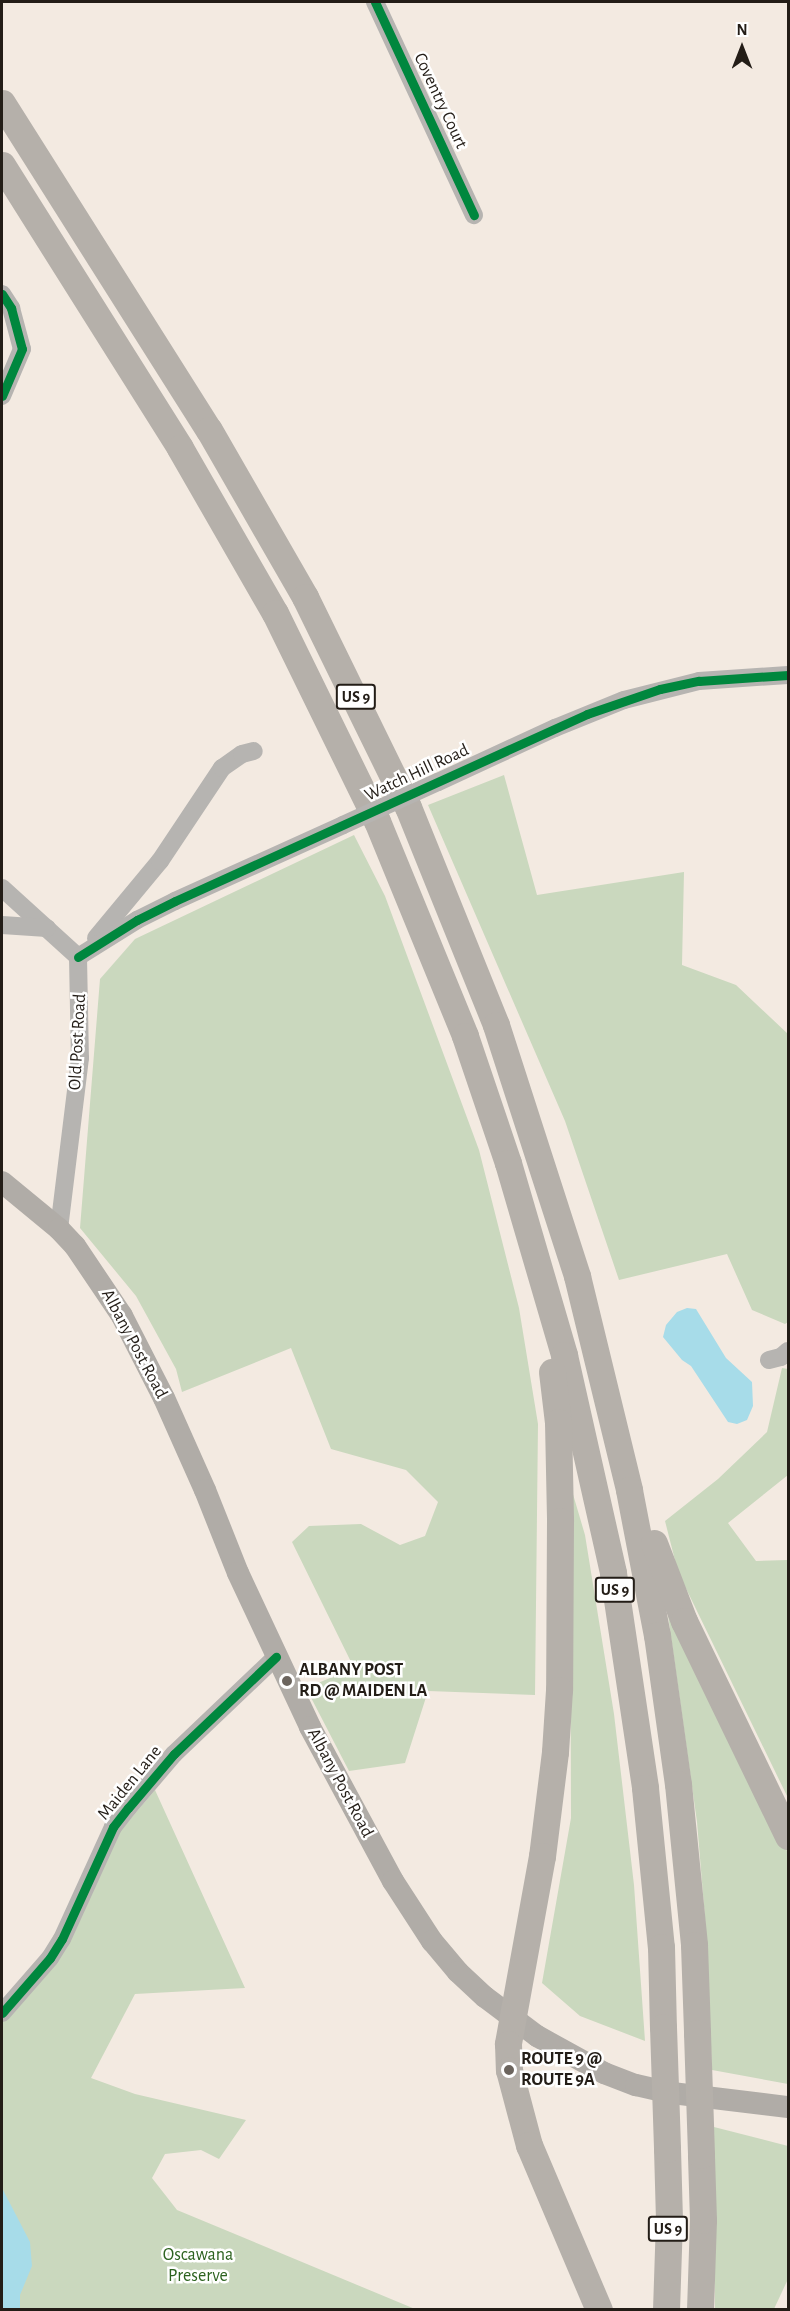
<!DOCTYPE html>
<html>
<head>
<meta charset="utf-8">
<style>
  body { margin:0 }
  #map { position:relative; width:790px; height:2311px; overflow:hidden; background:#f3eae1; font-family:"Alegreya Sans",sans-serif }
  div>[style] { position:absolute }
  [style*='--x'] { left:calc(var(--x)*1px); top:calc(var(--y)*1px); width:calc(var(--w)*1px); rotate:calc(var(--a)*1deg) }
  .green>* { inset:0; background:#cad8be }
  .water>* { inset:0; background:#a7dce9 }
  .minor>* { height:18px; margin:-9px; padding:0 9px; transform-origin:9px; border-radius:9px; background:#b6b4b1 }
  .major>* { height:22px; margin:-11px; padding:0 11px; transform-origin:11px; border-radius:11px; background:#b0aca7 }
  .highway>* { height:27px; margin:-13.5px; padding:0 13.5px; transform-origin:13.5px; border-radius:13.5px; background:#b5b0aa }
  .minor-bridge>* { height:18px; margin:-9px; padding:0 9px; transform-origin:9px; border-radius:9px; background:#b6b4b1 }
  .highway-bridge>* { height:27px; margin:-13.5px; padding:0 13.5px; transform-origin:13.5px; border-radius:13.5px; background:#b5b0aa }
  .cycleway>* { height:9px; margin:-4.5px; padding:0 4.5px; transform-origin:4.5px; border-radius:4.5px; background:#00873e }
  .dots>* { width:16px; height:16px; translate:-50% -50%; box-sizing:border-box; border:3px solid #fff; border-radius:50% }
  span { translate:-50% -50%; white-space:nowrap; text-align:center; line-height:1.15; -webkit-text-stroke:5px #fff; paint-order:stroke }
  .shield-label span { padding:2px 4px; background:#fff; border:2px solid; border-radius:4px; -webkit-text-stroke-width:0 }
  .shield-label { font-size:16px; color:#231d17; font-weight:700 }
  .street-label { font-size:18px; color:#231d17 }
  .poi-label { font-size:18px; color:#231d17; font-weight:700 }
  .left { translate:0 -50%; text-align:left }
  .park-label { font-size:18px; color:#2c621f }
  .frame { position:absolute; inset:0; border:3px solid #231d17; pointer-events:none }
  .north { position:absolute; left:712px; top:18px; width:60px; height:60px; -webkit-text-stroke:4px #fff; paint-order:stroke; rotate:0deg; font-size:16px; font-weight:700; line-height:24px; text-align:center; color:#231d17 }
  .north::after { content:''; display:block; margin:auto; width:21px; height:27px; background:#231d17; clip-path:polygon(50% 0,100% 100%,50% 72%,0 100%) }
</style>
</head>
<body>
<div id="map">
  <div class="green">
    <i style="clip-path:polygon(504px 775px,537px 895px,684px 872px,682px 965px,736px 985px,788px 1034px,788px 1322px,785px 1324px,752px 1310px,727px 1254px,619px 1280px,565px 1121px,428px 805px)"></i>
    <i style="clip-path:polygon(354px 835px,385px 896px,479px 1150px,519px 1308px,538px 1424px,535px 1695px,428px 1691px,405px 1763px,349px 1771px,306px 1688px,354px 1668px,292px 1542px,309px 1526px,361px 1524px,400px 1545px,425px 1536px,438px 1502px,406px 1470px,331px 1449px,291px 1348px,182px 1392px,176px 1369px,136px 1296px,80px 1228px,100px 979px,135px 939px)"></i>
    <i style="clip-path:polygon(782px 1368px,788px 1369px,788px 1475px,728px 1523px,756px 1561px,788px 1560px,788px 1798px,678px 1572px,665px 1521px,718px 1479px,767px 1432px)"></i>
    <i style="clip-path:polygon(570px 1484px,585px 1535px,614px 1714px,634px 1885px,645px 2041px,580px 2016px,542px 1983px,571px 1818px)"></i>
    <i style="clip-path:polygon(667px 1608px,788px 1853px,788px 2084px,712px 2070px,705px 1918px,697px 1822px)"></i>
    <i style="clip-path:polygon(155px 1790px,245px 1988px,135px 1994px,91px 2078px,135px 2094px,246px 2120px,219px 2159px,201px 2150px,165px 2154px,152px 2178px,177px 2210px,415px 2309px,2px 2310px,2px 2020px,115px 1837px)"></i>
    <i style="clip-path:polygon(714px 2127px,788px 2146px,788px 2279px,774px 2309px,715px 2309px)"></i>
  </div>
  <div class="water">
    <i style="clip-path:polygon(687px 1308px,696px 1309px,726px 1358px,752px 1382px,753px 1406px,747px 1420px,737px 1424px,728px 1422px,691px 1366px,682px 1360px,663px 1337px,666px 1325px,677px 1312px)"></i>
    <i style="clip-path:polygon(2px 2188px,30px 2242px,32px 2266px,20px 2295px,20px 2309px,2px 2309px)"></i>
  </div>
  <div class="minor">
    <i style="--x:375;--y:2;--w:235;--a:65.1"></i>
    <i style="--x:2;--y:294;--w:17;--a:57"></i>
    <i style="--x:11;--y:308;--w:42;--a:75"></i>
    <i style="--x:22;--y:349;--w:51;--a:113.1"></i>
    <i style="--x:438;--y:782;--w:129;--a:-24.8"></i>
    <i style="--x:555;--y:728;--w:74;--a:-22.1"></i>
    <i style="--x:624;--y:700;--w:77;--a:-14.2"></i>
    <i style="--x:699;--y:681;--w:89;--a:-3.9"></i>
    <i style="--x:2;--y:888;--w:103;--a:42.2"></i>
    <i style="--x:78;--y:957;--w:101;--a:88.9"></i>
    <i style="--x:80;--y:1058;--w:172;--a:97"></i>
    <i style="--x:2;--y:925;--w:45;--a:3.8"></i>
    <i style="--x:96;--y:938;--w:100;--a:-50.3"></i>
    <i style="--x:160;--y:861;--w:112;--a:-56.3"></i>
    <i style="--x:222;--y:768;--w:24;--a:-35"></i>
    <i style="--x:242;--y:754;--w:12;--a:-14"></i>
    <i style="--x:78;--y:957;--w:70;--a:-32.1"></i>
    <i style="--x:137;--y:920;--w:42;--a:-26.6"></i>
    <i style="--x:175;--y:901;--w:184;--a:-24.3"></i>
    <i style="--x:769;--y:1360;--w:12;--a:-14"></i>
    <i style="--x:781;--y:1357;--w:9;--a:-41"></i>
    <i style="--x:2;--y:2013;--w:73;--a:-48.9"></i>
    <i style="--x:50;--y:1958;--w:22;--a:-58"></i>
    <i style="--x:62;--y:1939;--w:123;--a:-65.5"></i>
    <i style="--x:113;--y:1827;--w:24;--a:-52"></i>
    <i style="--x:128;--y:1808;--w:71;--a:-49.6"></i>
    <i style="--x:174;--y:1754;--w:141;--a:-43.6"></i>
  </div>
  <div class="major">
    <i style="--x:2;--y:1182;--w:74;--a:39.5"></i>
    <i style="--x:59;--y:1229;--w:23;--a:47"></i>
    <i style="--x:75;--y:1246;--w:84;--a:56.1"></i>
    <i style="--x:122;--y:1316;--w:92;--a:62.9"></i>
    <i style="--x:164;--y:1398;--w:101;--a:66"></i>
    <i style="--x:205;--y:1490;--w:89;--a:68.3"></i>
    <i style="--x:238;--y:1573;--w:170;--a:64.9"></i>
    <i style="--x:310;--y:1727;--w:175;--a:61.7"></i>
    <i style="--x:393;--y:1881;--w:72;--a:57"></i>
    <i style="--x:432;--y:1941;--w:40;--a:50"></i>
    <i style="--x:458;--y:1972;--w:37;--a:43"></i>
    <i style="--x:485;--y:1997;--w:65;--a:36.9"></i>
    <i style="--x:537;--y:2036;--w:77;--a:28.9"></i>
    <i style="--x:604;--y:2073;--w:34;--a:21"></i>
    <i style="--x:636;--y:2085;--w:37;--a:13"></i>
    <i style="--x:672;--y:2093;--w:117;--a:6.9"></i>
  </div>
  <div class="highway">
    <i style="--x:2;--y:103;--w:387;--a:57.7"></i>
    <i style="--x:209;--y:430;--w:193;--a:60.1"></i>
    <i style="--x:305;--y:597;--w:234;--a:63.9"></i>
    <i style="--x:408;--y:807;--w:235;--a:68"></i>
    <i style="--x:496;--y:1025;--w:264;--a:72.1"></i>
    <i style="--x:577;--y:1276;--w:220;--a:76.3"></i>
    <i style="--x:629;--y:1490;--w:148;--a:79.1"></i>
    <i style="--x:657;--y:1635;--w:150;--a:82"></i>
    <i style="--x:678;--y:1784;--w:162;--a:84.3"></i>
    <i style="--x:694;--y:1945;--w:88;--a:88"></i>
    <i style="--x:2;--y:165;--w:334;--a:57.8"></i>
    <i style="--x:180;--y:448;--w:190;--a:60.1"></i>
    <i style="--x:275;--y:613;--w:232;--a:63.9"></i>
    <i style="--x:377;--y:821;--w:232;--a:67.7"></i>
    <i style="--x:465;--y:1036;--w:134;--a:71.3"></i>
    <i style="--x:508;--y:1163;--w:200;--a:73.7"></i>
    <i style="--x:564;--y:1355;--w:223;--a:77.3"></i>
    <i style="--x:613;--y:1573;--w:217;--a:81.5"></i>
    <i style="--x:645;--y:1788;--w:160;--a:84.3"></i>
    <i style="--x:661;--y:1947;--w:80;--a:88.6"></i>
    <i style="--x:552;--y:1372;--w:50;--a:83.2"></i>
    <i style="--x:558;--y:1422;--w:99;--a:88.8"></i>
    <i style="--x:560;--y:1521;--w:169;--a:90.3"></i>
    <i style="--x:559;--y:1690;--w:62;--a:93.7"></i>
    <i style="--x:555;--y:1752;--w:105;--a:97.1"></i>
    <i style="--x:542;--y:1856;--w:191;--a:100.3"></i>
    <i style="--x:508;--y:2044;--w:26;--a:88"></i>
    <i style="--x:509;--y:2070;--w:78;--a:75.1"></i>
    <i style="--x:529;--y:2145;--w:179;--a:67"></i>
    <i style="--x:654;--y:1543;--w:84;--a:69"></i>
    <i style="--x:684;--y:1621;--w:239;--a:64.2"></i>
    <i style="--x:666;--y:2310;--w:90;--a:-88.1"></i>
    <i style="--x:669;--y:2220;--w:71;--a:-91.6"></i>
    <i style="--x:700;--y:2310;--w:90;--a:-88.1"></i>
    <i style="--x:703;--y:2220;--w:65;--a:-91.8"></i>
  </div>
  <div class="minor-bridge">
    <i style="--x:343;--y:825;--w:104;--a:-24.4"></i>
  </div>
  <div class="highway-bridge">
    <i style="--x:663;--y:2027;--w:122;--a:88.1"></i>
    <i style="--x:697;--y:2033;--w:122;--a:88.1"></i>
  </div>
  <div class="cycleway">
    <i style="--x:375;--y:2;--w:235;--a:65.1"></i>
    <i style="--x:2;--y:294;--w:17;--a:57"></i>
    <i style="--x:11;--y:308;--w:42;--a:75"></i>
    <i style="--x:22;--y:349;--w:51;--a:113.1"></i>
    <i style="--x:78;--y:957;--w:70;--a:-32.1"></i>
    <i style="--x:137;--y:920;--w:42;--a:-26.6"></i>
    <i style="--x:175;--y:901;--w:452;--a:-24.4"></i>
    <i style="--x:587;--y:714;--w:77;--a:-18.9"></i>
    <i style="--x:660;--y:689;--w:40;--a:-12"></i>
    <i style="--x:699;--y:681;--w:89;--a:-3.9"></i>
    <i style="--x:2;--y:2013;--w:73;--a:-48.9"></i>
    <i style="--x:50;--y:1958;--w:22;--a:-58"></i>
    <i style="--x:62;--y:1939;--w:123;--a:-65.5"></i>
    <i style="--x:113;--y:1827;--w:24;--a:-52"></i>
    <i style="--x:128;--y:1808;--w:71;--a:-49.6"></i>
    <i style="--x:174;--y:1754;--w:141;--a:-43.6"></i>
  </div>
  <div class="dots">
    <i style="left:287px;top:1681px;background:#6c655e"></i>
    <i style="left:509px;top:2070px;background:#6c655e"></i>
  </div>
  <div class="shield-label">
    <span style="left:356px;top:697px">US 9</span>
    <span style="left:615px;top:1590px">US 9</span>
    <span style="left:668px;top:2229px">US 9</span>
  </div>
  <div class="street-label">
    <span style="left:440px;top:101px;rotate:65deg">Coventry Court</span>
    <span style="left:417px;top:773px;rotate:-25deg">Watch Hill Road</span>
    <span style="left:78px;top:1042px;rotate:-87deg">Old Post Road</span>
    <span style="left:134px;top:1344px;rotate:62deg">Albany Post Road</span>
    <span style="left:130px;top:1783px;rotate:-51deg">Maiden Lane</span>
    <span style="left:340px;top:1783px;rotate:62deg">Albany Post Road</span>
  </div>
  <div class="poi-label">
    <span class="left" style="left:299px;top:1681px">ALBANY POST<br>RD @ MAIDEN LA</span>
    <span class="left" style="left:521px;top:2070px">ROUTE 9 @<br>ROUTE 9A</span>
  </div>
  <div class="park-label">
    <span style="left:198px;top:2266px">Oscawana<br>Preserve</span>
  </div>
  <div class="frame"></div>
  <div class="north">N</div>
</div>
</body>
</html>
